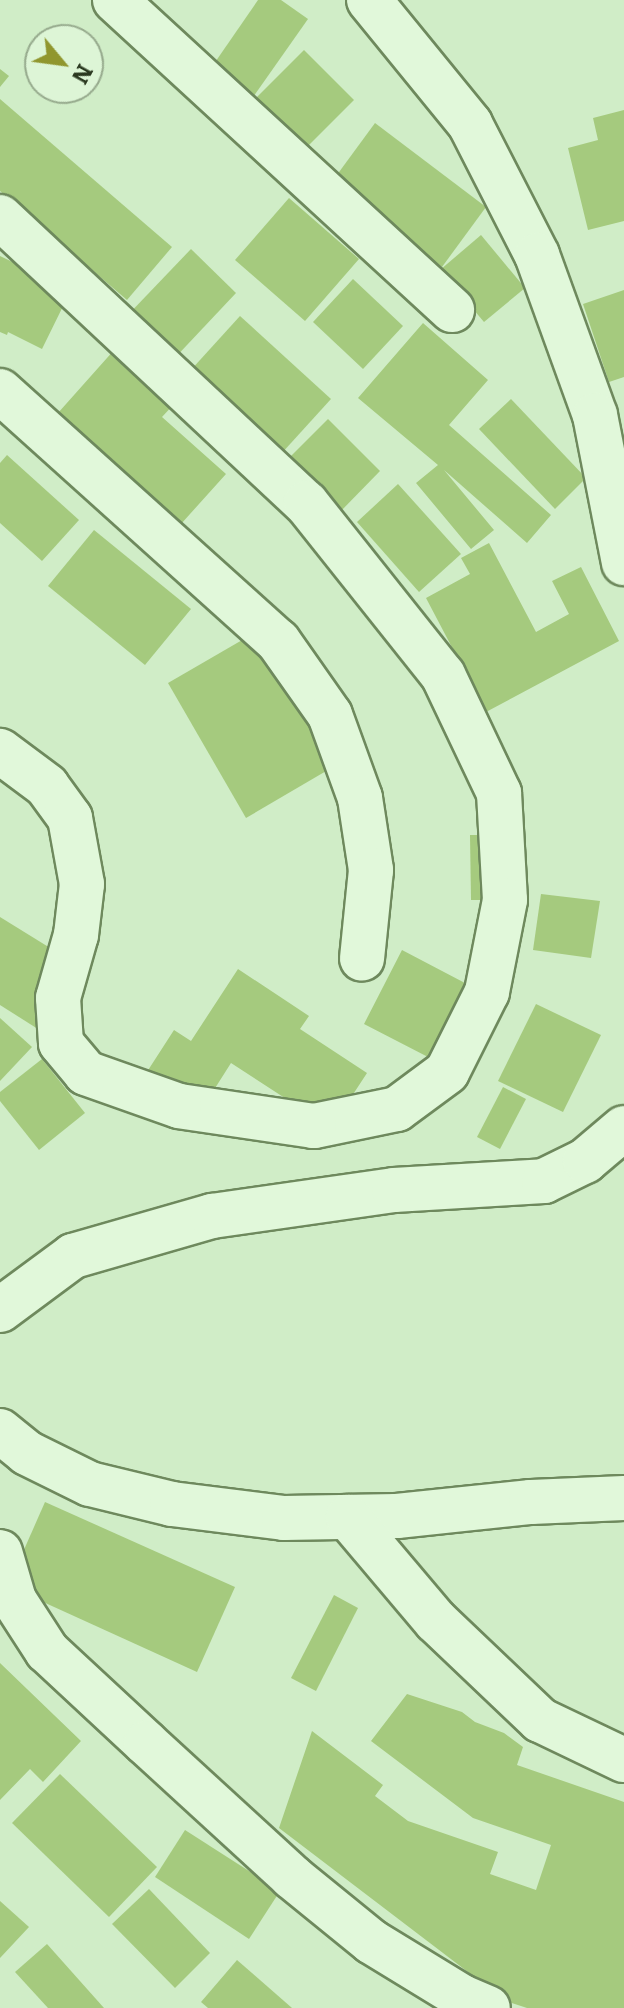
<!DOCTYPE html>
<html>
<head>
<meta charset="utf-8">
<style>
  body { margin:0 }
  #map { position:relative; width:624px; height:2008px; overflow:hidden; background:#d0edc7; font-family:Literata,serif }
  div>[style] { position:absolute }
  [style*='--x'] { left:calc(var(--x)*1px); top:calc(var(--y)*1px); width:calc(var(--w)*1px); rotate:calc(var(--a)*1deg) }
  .building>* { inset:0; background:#a5ca7e }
  .roads { filter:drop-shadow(2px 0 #6e895d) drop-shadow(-2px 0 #6e895d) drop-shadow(0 2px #6e895d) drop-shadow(0 -2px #6e895d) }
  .street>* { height:44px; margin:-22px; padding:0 22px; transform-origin:22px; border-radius:22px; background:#e1f8da }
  span { translate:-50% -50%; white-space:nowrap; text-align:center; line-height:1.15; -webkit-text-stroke:6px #ddf5d6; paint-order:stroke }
  .north { position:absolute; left:24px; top:24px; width:80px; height:80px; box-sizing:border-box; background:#ddf5d6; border:2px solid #96aa8d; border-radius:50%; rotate:119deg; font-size:22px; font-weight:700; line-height:32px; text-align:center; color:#2b3920 }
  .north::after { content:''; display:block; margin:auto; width:28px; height:36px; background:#90962e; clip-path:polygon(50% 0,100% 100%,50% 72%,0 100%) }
</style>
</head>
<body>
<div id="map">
  <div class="building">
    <i style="clip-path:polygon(258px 0,281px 0,308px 19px,251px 100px,209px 71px)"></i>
    <i style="clip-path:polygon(304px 50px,354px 100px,306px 148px,256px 98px)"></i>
    <i style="clip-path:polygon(0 69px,9px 76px,0 87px)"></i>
    <i style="clip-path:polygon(0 99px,172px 247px,127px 300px,0 191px)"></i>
    <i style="clip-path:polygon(624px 110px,624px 221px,588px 230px,568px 148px,598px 140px,593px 118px)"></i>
    <i style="clip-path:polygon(375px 123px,486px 207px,442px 267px,331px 183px)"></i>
    <i style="clip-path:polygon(289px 198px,359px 259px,305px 321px,235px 260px)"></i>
    <i style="clip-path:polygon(481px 235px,525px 288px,484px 322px,440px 270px)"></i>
    <i style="clip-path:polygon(191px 249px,236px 293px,171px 362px,125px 318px)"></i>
    <i style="clip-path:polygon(0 256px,71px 290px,42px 349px,8px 332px,7px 335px,0 332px)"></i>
    <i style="clip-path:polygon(353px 279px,403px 326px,363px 369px,313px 322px)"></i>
    <i style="clip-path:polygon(624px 290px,624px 377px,609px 382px,583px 304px)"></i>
    <i style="clip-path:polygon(240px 316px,331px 399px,281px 454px,190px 371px)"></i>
    <i style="clip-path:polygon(423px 323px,488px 380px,449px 425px,551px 515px,527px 543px,444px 470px,494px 530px,471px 549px,416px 483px,438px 465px,358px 398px)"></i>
    <i style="clip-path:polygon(115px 349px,175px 403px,162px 417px,226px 474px,181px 524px,58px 413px)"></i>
    <i style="clip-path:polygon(511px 399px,586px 478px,555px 509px,479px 429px)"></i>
    <i style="clip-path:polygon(328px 419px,380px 471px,340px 512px,287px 460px)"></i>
    <i style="clip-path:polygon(7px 455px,79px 520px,42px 561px,0 523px,0 463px)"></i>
    <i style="clip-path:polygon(398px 484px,461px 554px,419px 592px,357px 522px)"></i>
    <i style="clip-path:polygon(94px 530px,191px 609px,145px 665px,48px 586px)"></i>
    <i style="clip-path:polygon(489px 543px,536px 632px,569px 614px,552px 581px,581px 567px,619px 641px,486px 712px,426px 598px,470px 574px,461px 558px)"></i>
    <i style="clip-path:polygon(256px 632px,333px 767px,246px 818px,168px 683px)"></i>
    <i style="clip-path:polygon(470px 835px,507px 835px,507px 900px,471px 900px)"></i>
    <i style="clip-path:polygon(541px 894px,600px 901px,591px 958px,533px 950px)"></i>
    <i style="clip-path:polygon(0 917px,89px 972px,49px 1036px,0 1005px)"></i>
    <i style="clip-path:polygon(402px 950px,484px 993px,460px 1039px,442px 1030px,428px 1057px,364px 1024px)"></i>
    <i style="clip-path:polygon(238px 969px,309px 1016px,300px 1029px,367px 1073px,331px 1128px,231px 1063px,198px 1115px,143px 1078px,174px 1030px,191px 1041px)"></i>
    <i style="clip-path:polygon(536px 1004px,601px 1035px,563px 1112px,498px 1081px)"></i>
    <i style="clip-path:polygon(0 1018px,32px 1047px,0 1081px)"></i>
    <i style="clip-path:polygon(42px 1059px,85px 1113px,39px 1150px,0 1101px,0 1092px)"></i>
    <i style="clip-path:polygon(503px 1087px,526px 1099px,500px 1149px,477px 1137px)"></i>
    <i style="clip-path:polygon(45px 1502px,235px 1587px,197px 1672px,8px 1586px)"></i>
    <i style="clip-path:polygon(334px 1595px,358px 1608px,316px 1691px,291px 1678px)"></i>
    <i style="clip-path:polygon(0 1663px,81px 1741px,43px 1782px,30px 1769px,0 1800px)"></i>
    <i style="clip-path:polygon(407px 1694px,462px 1712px,475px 1722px,504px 1733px,523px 1747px,517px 1765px,624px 1802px,624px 2008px,527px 2008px,506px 2001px,279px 1828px,312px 1731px,383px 1785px,375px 1796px,408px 1821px,498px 1852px,490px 1874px,536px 1890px,551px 1845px,473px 1818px,371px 1741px)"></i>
    <i style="clip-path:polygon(60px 1774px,157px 1867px,109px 1917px,12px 1823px)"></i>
    <i style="clip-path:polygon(185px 1830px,280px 1891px,249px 1939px,155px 1877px)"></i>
    <i style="clip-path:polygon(149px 1889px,210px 1953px,175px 1988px,112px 1924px)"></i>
    <i style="clip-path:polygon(0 1901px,29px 1927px,0 1958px)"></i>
    <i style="clip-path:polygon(47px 1944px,104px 2008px,48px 2008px,15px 1972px)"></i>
    <i style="clip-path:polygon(237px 1960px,292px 2008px,208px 2008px,201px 2002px)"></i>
  </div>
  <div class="roads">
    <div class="street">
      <i style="--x:115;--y:0;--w:458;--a:42.6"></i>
      <i style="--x:369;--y:0;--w:160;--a:50.8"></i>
      <i style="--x:470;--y:124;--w:147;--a:62.9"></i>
      <i style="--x:537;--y:255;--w:170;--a:70.1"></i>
      <i style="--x:595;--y:415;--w:151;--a:78.9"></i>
      <i style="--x:0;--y:217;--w:419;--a:43.1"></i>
      <i style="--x:306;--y:503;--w:220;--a:51.5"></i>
      <i style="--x:443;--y:675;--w:131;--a:64.6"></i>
      <i style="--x:499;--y:793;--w:107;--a:86.8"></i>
      <i style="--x:505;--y:900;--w:94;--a:101.1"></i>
      <i style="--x:487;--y:992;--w:89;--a:116.6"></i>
      <i style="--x:447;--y:1072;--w:62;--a:143.5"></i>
      <i style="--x:397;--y:1109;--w:85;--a:168.4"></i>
      <i style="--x:314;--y:1126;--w:136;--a:-171.6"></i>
      <i style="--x:179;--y:1106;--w:99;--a:-160.5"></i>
      <i style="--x:86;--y:1073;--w:39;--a:-130"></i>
      <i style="--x:61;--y:1043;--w:45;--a:-93.8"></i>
      <i style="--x:58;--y:998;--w:66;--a:-74.1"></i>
      <i style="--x:76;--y:935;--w:51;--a:-83.3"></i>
      <i style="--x:82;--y:884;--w:67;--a:-100.3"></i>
      <i style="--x:70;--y:818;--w:39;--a:-126"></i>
      <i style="--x:47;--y:786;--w:59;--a:-143.3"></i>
      <i style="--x:0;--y:391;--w:374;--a:42"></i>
      <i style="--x:278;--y:641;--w:90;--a:54.9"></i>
      <i style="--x:330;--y:715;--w:88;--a:70.1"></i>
      <i style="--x:360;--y:798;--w:73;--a:81.3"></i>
      <i style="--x:371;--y:870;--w:89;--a:95.8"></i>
      <i style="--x:0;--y:1310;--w:91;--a:-36.5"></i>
      <i style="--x:73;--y:1256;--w:145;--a:-16.1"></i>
      <i style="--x:212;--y:1216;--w:184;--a:-8.1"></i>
      <i style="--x:394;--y:1190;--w:150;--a:-3.4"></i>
      <i style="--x:544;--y:1181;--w:46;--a:-26"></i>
      <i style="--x:585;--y:1161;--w:51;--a:-40.2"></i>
      <i style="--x:0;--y:1431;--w:35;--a:39"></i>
      <i style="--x:27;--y:1453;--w:70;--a:26.2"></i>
      <i style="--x:90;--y:1484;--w:84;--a:13.7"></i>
      <i style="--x:172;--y:1504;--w:113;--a:7.1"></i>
      <i style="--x:284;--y:1518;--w:113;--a:-1"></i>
      <i style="--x:397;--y:1516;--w:135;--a:-6"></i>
      <i style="--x:531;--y:1502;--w:93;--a:-2.5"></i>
      <i style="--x:348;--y:1517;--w:136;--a:49.8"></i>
      <i style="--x:436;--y:1621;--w:144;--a:43.6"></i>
      <i style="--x:540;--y:1720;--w:93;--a:25.5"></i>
      <i style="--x:0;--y:1552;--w:50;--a:73.7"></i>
      <i style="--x:14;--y:1600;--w:61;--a:57.1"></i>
      <i style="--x:47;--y:1651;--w:135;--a:42.9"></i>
      <i style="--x:146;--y:1743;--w:198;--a:42.5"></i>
      <i style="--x:292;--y:1877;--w:103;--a:39.1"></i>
      <i style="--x:372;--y:1942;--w:105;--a:31.4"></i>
      <i style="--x:462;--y:1997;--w:28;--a:23"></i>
    </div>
  </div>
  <div class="north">N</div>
</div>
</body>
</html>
